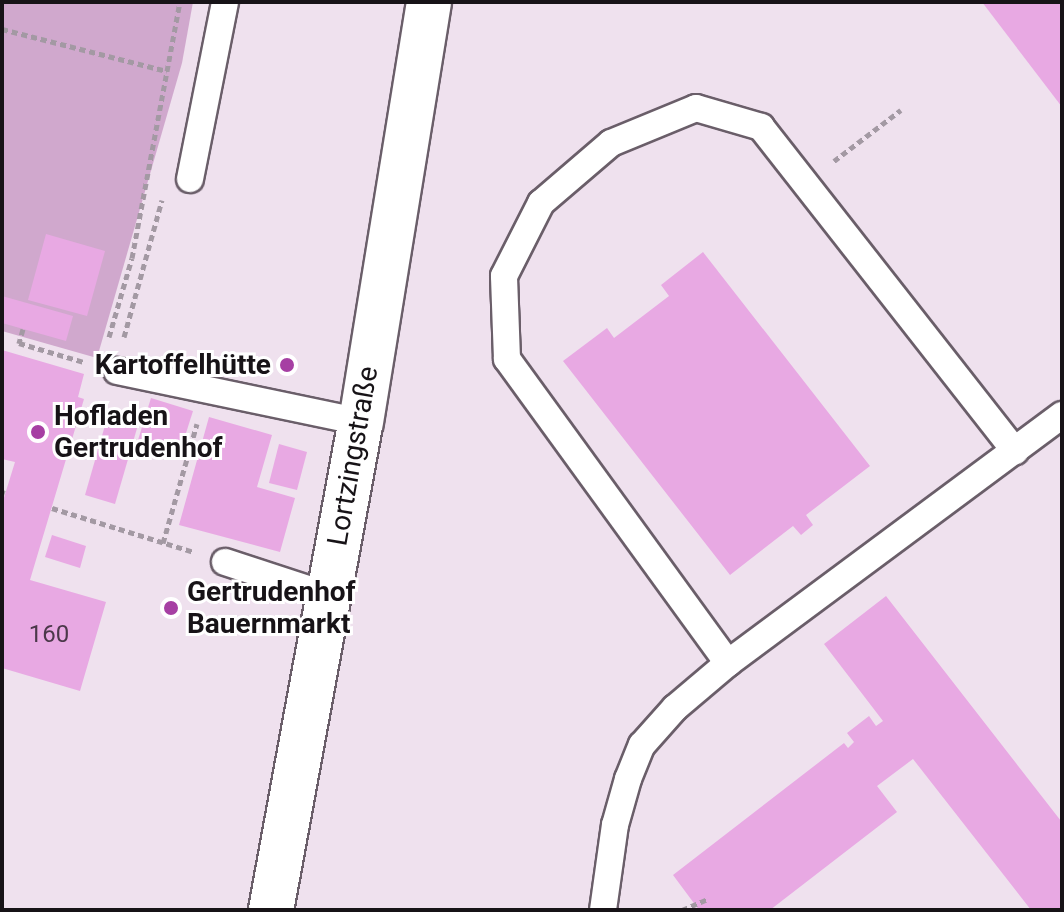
<!DOCTYPE html>
<html>
<head>
<meta charset="utf-8">
<style>
  body { margin:0 }
  #map { position:relative; width:1064px; height:912px; overflow:hidden; background:#efe1ee; font-family:Roboto,sans-serif }
  div>[style] { position:absolute }
  [style*='--x'] { left:calc(var(--x)*1px); top:calc(var(--y)*1px); width:calc(var(--w)*1px); rotate:calc(var(--a)*1deg) }
  .green>* { inset:0; background:#d0a8cd }
  .building>* { inset:0; background:#e8a9e3 }
  .path>* { height:5px; margin-top:-2.5px; transform-origin:0; background:repeating-linear-gradient(90deg,#a399a3 0 6px,transparent 0 10px) }
  .roads { filter:drop-shadow(2px 0 #6a5e69) drop-shadow(-2px 0 #6a5e69) drop-shadow(0 2px #6a5e69) drop-shadow(0 -2px #6a5e69) }
  .lane>* { height:26px; margin:-13px; padding:0 13px; transform-origin:13px; border-radius:13px; background:#fff }
  .street>* { height:44px; margin:-22px; padding:0 22px; transform-origin:22px; border-radius:22px; background:#fff }
  .dots>* { width:22px; height:22px; translate:-50% -50%; box-sizing:border-box; border:4px solid #fff; border-radius:50% }
  span { translate:-50% -50%; white-space:nowrap; text-align:center; line-height:1.15; -webkit-text-stroke:6px #fff; paint-order:stroke }
  .number-label { font-size:24px; color:#4b384a }
  .number-label span { -webkit-text-stroke-width:0 }
  .poi-label { font-size:28px; color:#171317; font-weight:700 }
  .right { translate:-100% -50%; text-align:right }
  .left { translate:0 -50%; text-align:left }
  .street-label { font-size:28px; color:#171317 }
  .frame { position:absolute; inset:0; border:4px solid #171317; pointer-events:none }
</style>
</head>
<body>
<div id="map">
  <div class="green">
    <i style="clip-path:polygon(2px 2px,193px 2px,182px 63px,97px 358px,2px 331px)"></i>
  </div>
  <div class="building">
    <i style="clip-path:polygon(982px 2px,1062px 2px,1062px 107px)"></i>
    <i style="clip-path:polygon(46px 234px,105px 251px,87px 316px,28px 300px)"></i>
    <i style="clip-path:polygon(703px 252px,870px 466px,806px 515px,813px 525px,801px 535px,793px 526px,730px 575px,563px 361px,607px 328px,614px 338px,669px 296px,661px 285px)"></i>
    <i style="clip-path:polygon(2px 296px,73px 316px,66px 341px,2px 323px)"></i>
    <i style="clip-path:polygon(2px 350px,84px 374px,78px 397px,84px 399px,30px 580px,106px 602px,80px 691px,2px 668px,2px 504px,15px 462px,2px 459px)"></i>
    <i style="clip-path:polygon(151px 398px,193px 411px,180px 452px,138px 440px)"></i>
    <i style="clip-path:polygon(110px 408px,140px 418px,115px 504px,85px 495px)"></i>
    <i style="clip-path:polygon(209px 417px,272px 435px,257px 487px,295px 498px,280px 552px,179px 525px)"></i>
    <i style="clip-path:polygon(279px 444px,307px 452px,297px 490px,269px 483px)"></i>
    <i style="clip-path:polygon(52px 535px,86px 546px,80px 568px,45px 557px)"></i>
    <i style="clip-path:polygon(886px 596px,1061px 821px,1062px 910px,1031px 910px,913px 759px,877px 786px,897px 812px,770px 910px,699px 910px,673px 875px,844px 743px,848px 748px,854px 742px,847px 733px,869px 716px,876px 726px,883px 721px,824px 644px)"></i>
  </div>
  <div class="path">
    <i style="--x:2;--y:29;--w:170;--a:14.3"></i>
    <i style="--x:834;--y:161;--w:84;--a:-37.3"></i>
    <i style="--x:23;--y:329;--w:15;--a:106"></i>
    <i style="--x:19;--y:343;--w:68;--a:16.3"></i>
    <i style="--x:109;--y:337;--w:82;--a:-73.8"></i>
    <i style="--x:132;--y:258;--w:260;--a:-79.4"></i>
    <i style="--x:124;--y:337;--w:142;--a:-74.5"></i>
    <i style="--x:2;--y:492;--w:3;--a:18"></i>
    <i style="--x:52;--y:508;--w:149;--a:17.2"></i>
    <i style="--x:163;--y:543;--w:124;--a:-74.1"></i>
    <i style="--x:682;--y:910;--w:28;--a:-23"></i>
  </div>
  <div class="roads">
    <div class="lane">
      <i style="--x:190;--y:179;--w:180;--a:-78.8"></i>
      <i style="--x:117;--y:371;--w:249;--a:11.8"></i>
      <i style="--x:225;--y:562;--w:109;--a:18.1"></i>
      <i style="--x:728;--y:663;--w:376;--a:-126"></i>
      <i style="--x:507;--y:359;--w:83;--a:-92.1"></i>
      <i style="--x:504;--y:276;--w:82;--a:-63.1"></i>
      <i style="--x:541;--y:203;--w:92;--a:-40.6"></i>
      <i style="--x:611;--y:143;--w:92;--a:-22.4"></i>
      <i style="--x:696;--y:108;--w:68;--a:16.3"></i>
      <i style="--x:761;--y:127;--w:412;--a:51.9"></i>
      <i style="--x:603;--y:910;--w:86;--a:-82"></i>
      <i style="--x:615;--y:825;--w:48;--a:-74.2"></i>
      <i style="--x:628;--y:779;--w:37;--a:-68"></i>
      <i style="--x:642;--y:745;--w:50;--a:-48.3"></i>
      <i style="--x:675;--y:708;--w:70;--a:-40.3"></i>
      <i style="--x:728;--y:663;--w:416;--a:-36.6"></i>
    </div>
    <div class="street">
      <i style="--x:271;--y:910;--w:496;--a:-79.6"></i>
      <i style="--x:361;--y:422;--w:425;--a:-80.8"></i>
    </div>
  </div>
  <div class="dots">
    <i style="left:287px;top:365px;background:#a63fa3"></i>
    <i style="left:38px;top:432px;background:#a63fa3"></i>
    <i style="left:171px;top:608px;background:#a63fa3"></i>
  </div>
  <div class="number-label">
    <span style="left:49px;top:635px">160</span>
  </div>
  <div class="poi-label">
    <span class="right" style="left:271px;top:365px">Kartoffelhütte</span>
    <span class="left" style="left:54px;top:432px">Hofladen<br>Gertrudenhof</span>
    <span class="left" style="left:187px;top:608px">Gertrudenhof<br>Bauernmarkt</span>
  </div>
  <div class="street-label">
    <span style="left:353px;top:456px;rotate:-80deg">Lortzingstraße</span>
  </div>
  <div class="frame"></div>
</div>
</body>
</html>
